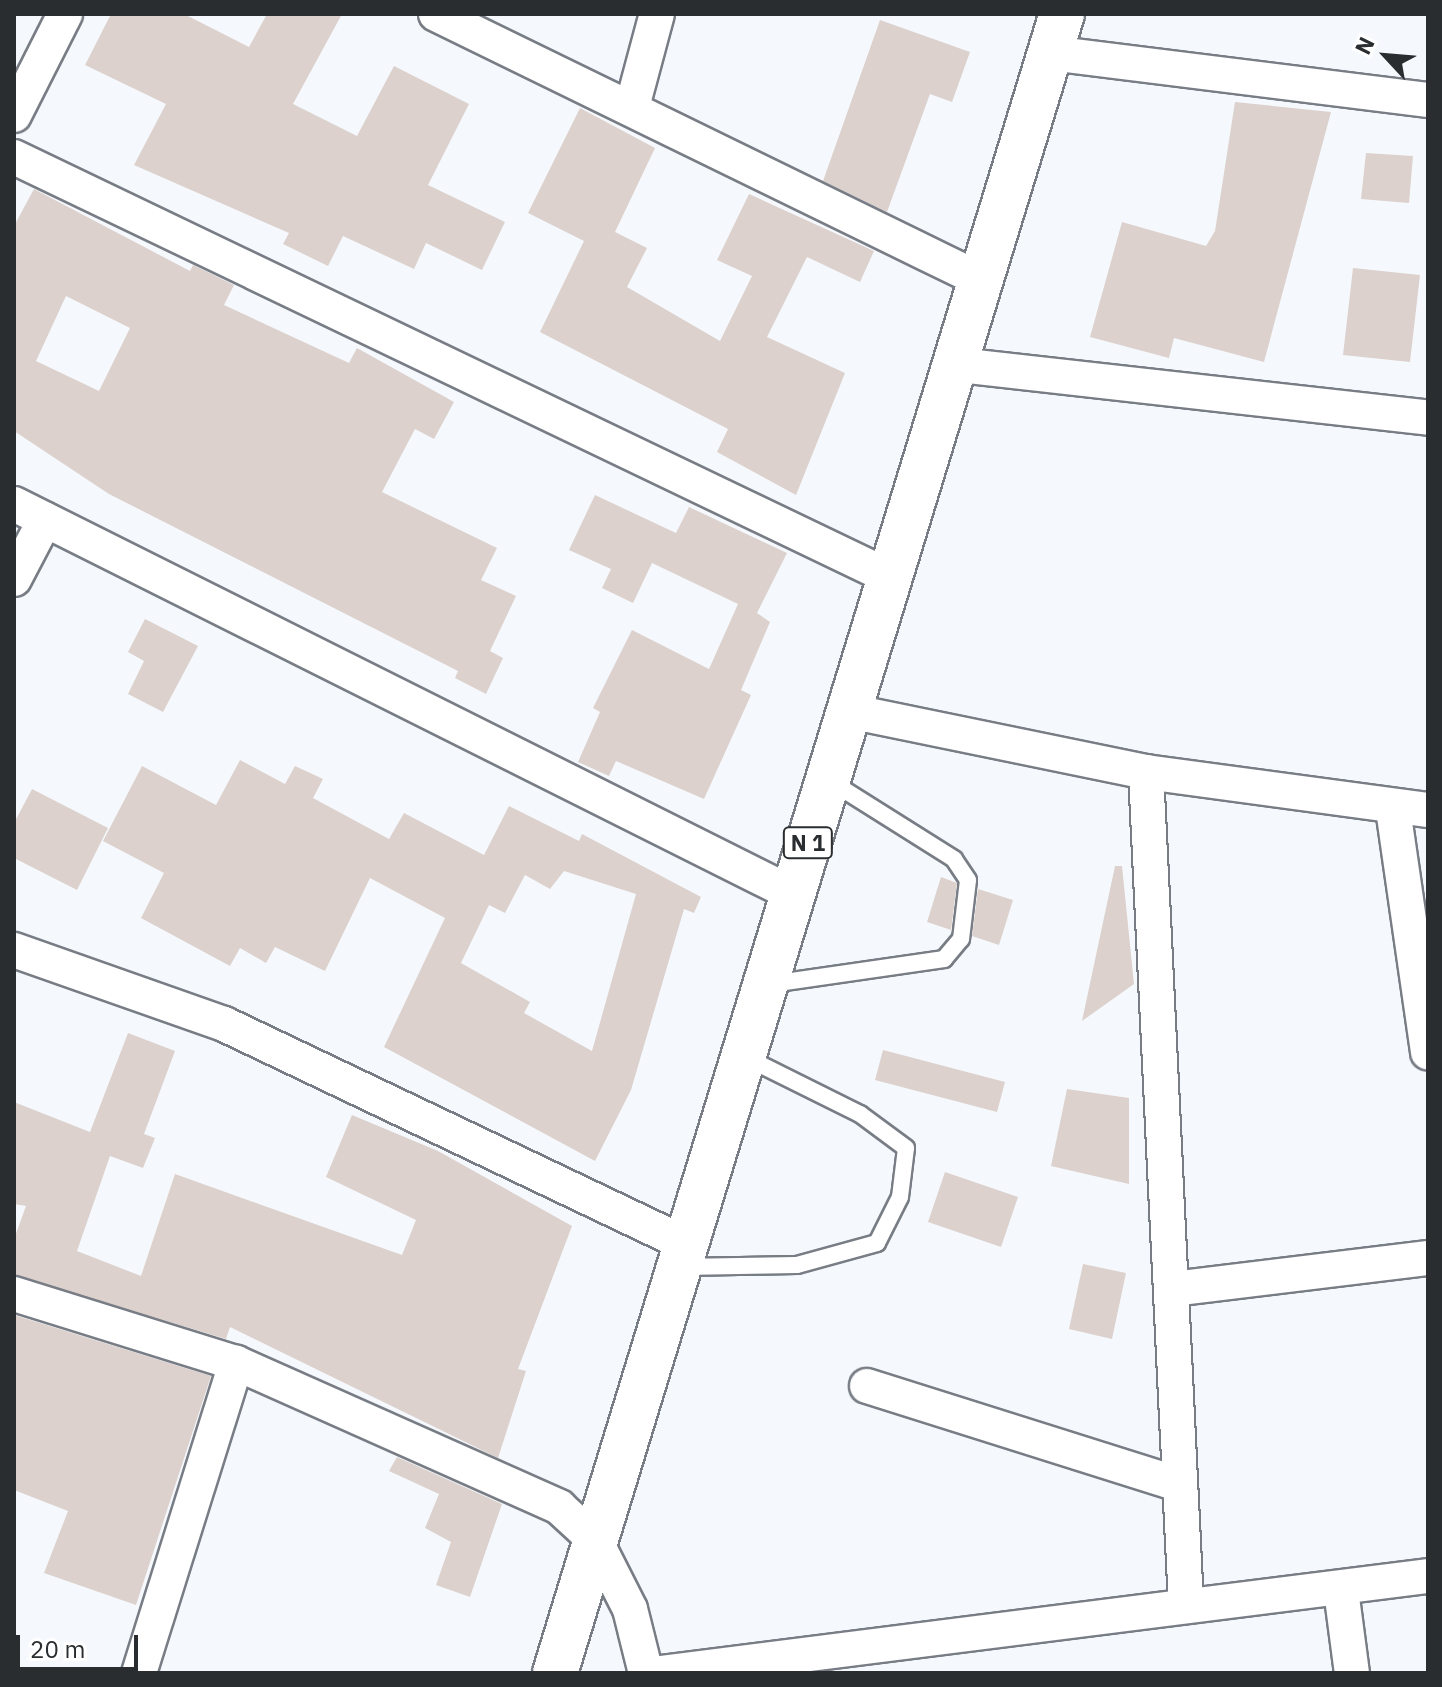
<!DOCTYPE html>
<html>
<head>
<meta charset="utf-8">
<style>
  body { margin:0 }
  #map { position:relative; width:1442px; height:1687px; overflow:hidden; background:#f5f9fe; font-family:"IBM Plex Sans",sans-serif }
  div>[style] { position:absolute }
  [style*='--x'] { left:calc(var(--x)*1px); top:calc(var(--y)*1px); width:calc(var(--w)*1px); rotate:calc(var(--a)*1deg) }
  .building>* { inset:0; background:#dcd1cc }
  .roads { filter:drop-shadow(2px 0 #787d85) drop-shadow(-2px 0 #787d85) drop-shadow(0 2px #787d85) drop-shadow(0 -2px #787d85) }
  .service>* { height:16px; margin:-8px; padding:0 8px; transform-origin:8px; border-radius:8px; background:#fff }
  .minor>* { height:34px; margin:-17px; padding:0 17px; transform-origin:17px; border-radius:17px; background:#fff }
  .trunk>* { height:44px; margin:-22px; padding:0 22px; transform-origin:22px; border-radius:22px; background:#fff }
  span { translate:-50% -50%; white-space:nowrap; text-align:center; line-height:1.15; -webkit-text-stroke:7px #fff; paint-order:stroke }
  .shield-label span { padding:2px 6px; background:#fff; border:2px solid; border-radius:6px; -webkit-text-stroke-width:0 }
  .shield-label { font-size:22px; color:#2a2d30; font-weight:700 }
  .frame { position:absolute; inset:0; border:16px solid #2a2d30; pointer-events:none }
  .north { position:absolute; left:1346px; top:16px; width:80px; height:80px; -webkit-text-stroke:6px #fff; paint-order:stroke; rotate:296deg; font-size:22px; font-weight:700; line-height:32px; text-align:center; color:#2a2d30 }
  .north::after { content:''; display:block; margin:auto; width:28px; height:36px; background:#2a2d30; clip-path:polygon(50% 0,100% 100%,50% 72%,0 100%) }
  .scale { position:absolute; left:16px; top:1635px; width:122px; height:36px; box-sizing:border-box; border:4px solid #2a2d30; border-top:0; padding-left:10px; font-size:24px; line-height:28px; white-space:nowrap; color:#2a2d30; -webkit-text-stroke:6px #fff; paint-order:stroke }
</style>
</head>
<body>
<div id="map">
  <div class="building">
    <i style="clip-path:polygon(111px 14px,184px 14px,249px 47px,267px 14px,342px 14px,293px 104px,357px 136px,394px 66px,469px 104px,428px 185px,505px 222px,482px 270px,426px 243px,414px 269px,343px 236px,328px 266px,283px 244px,289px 233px,134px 165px,166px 104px,85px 65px)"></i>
    <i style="clip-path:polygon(880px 20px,970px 52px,952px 102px,930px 94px,887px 212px,823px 181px)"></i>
    <i style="clip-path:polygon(1235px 102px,1331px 112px,1264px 362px,1174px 338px,1169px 358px,1090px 337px,1122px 222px,1206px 246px,1215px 231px)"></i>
    <i style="clip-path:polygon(580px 108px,655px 148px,615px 232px,647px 248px,627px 287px,720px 341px,752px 276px,717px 260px,749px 194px,874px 251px,860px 282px,807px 257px,767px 337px,845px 373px,796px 495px,717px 452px,728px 429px,540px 332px,584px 241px,528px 213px)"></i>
    <i style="clip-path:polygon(1366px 153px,1413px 156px,1409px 203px,1361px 199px)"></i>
    <i style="clip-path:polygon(evenodd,34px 189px,190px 271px,193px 265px,234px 285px,224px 305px,349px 363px,357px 348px,454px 402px,434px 439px,415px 429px,382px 492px,497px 548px,481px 580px,516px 596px,490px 651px,503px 658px,486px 694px,455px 678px,458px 671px,109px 494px,14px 431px,14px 226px,34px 189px,66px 296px,130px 328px,99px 391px,36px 361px,66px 296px)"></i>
    <i style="clip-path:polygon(1353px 268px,1420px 275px,1410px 362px,1343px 355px)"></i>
    <i style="clip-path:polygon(595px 495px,676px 533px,689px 507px,787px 553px,757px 613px,770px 622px,741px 690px,751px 695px,704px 799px,616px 761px,609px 776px,578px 762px,600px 712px,593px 708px,632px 630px,709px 669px,738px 604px,652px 563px,633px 603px,602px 588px,611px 569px,569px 550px)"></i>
    <i style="clip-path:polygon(145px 619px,198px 646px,163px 712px,128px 694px,144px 661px,128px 652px)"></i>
    <i style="clip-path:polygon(evenodd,240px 760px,285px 784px,295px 766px,323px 779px,313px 798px,389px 839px,404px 813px,484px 855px,509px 806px,579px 841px,582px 834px,701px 897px,694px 913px,684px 909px,631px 1090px,595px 1161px,384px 1047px,445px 918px,370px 878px,325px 971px,275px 947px,266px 963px,240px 948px,230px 966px,141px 918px,164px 873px,103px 841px,142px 766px,216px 805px,240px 760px,564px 871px,636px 894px,592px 1051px,524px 1013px,530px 1002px,461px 963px,489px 905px,505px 913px,525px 875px,550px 889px,564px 871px)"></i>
    <i style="clip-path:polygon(32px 789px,108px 828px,77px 890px,14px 858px,14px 823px)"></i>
    <i style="clip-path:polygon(1115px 866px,1122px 866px,1134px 984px,1082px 1021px)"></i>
    <i style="clip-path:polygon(941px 877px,957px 883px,951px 930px,927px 922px)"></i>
    <i style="clip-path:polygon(978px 889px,1013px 900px,999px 945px,972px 936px)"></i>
    <i style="clip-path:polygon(128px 1033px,175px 1051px,144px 1134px,155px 1138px,143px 1168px,110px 1156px,77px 1251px,141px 1276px,175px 1174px,402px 1255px,416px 1220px,326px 1177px,352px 1115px,438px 1151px,572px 1226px,518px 1369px,526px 1371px,498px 1458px,230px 1327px,226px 1339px,14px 1275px,14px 1239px,26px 1206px,14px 1204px,14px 1102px,90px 1132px)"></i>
    <i style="clip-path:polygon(883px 1050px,1005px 1082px,997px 1112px,875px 1080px)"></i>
    <i style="clip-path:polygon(1067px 1089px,1129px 1098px,1129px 1184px,1051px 1166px)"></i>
    <i style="clip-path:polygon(945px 1172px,1018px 1197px,1001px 1247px,928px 1222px)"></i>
    <i style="clip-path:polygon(1083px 1264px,1126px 1273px,1112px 1339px,1069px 1329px)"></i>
    <i style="clip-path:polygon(14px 1315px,211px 1376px,136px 1605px,44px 1573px,68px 1511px,14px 1490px)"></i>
    <i style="clip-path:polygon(397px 1457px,502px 1504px,470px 1597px,436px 1585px,451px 1542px,425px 1528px,439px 1494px,389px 1471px)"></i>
  </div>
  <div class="roads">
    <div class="service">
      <i style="--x:771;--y:984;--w:175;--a:-8.2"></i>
      <i style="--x:944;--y:959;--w:26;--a:-50"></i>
      <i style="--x:961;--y:939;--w:59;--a:-83.2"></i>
      <i style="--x:968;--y:880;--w:25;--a:-124"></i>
      <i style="--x:954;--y:859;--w:146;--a:-147.8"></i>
      <i style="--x:681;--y:1267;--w:116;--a:-1"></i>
      <i style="--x:797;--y:1265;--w:83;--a:-15.4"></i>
      <i style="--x:877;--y:1243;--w:51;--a:-63.4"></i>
      <i style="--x:900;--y:1197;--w:49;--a:-83"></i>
      <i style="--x:906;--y:1148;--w:57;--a:-143.5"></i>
      <i style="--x:860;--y:1114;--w:128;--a:-153.6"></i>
    </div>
    <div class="minor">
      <i style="--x:436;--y:14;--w:606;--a:26.02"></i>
      <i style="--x:1050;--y:53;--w:381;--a:7.1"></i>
      <i style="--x:632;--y:107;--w:96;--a:-75"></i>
      <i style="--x:14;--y:115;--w:113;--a:-63.2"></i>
      <i style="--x:14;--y:157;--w:971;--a:25.62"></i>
      <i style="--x:959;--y:365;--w:472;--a:6.4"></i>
      <i style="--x:14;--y:504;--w:871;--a:26.59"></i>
      <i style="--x:14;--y:579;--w:67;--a:-62.3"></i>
      <i style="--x:849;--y:711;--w:303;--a:11.6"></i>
      <i style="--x:1146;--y:772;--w:285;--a:7.7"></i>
      <i style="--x:1146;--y:772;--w:835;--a:87.25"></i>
      <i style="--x:1393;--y:809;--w:246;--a:81.8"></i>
      <i style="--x:14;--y:950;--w:223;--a:19.4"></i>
      <i style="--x:224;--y:1024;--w:512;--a:25.46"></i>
      <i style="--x:1172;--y:1289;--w:258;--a:-6.9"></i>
      <i style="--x:14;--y:1294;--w:232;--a:17.3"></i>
      <i style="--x:236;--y:1363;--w:354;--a:24"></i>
      <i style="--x:559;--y:1507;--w:49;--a:42.5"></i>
      <i style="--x:595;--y:1540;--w:77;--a:63.1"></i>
      <i style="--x:630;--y:1609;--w:66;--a:76"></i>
      <i style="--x:867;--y:1386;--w:326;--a:17.5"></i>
      <i style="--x:1341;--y:1590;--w:84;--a:82.5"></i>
      <i style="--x:139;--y:1673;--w:325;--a:-72.6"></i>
      <i style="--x:660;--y:1673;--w:774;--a:-7.2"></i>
    </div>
    <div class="trunk">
      <i style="--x:555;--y:1673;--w:1735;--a:-73.01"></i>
    </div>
  </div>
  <div class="shield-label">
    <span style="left:808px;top:843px">N 1</span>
  </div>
  <div class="frame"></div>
  <div class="north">N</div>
  <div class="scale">20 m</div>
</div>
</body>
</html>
